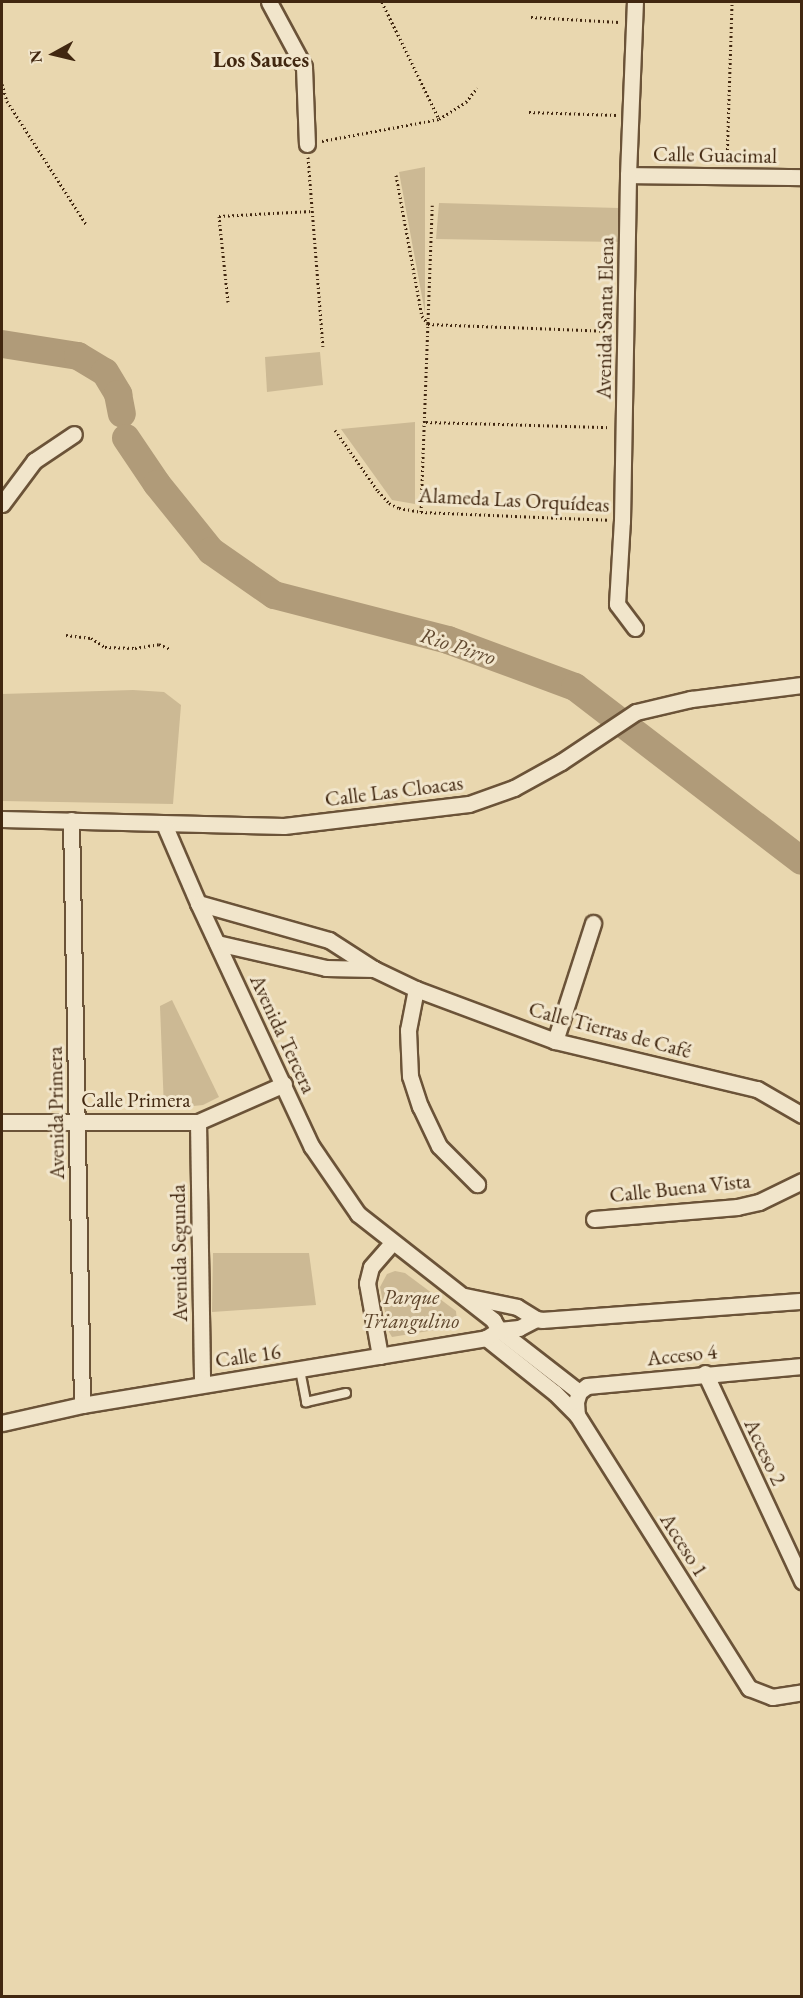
<!DOCTYPE html>
<html>
<head>
<meta charset="utf-8">
<style>
  body { margin:0 }
  #map { position:relative; width:803px; height:1998px; overflow:hidden; background:#e9d7af; font-family:"EB Garamond",serif }
  div>[style] { position:absolute }
  [style*='--x'] { left:calc(var(--x)*1px); top:calc(var(--y)*1px); width:calc(var(--w)*1px); rotate:calc(var(--a)*1deg) }
  .green>* { inset:0; background:#ccb994 }
  .river>* { height:28px; margin:-14px; padding:0 14px; transform-origin:14px; border-radius:14px; background:#b09b79 }
  .path>* { height:3px; margin-top:-1.5px; transform-origin:0; background:repeating-linear-gradient(90deg,#412710 0 1.5px,transparent 0 4.5px) }
  .roads { filter:drop-shadow(2px 0 #6b5338) drop-shadow(-2px 0 #6b5338) drop-shadow(0 2px #6b5338) drop-shadow(0 -2px #6b5338) }
  .lane>* { height:8px; margin:-4px; padding:0 4px; transform-origin:4px; border-radius:4px; background:#f1e5cb }
  .street>* { height:15px; margin:-7.5px; padding:0 7.5px; transform-origin:7.5px; border-radius:7.5px; background:#f1e5cb }
  span { translate:-50% -50%; white-space:nowrap; text-align:center; line-height:1.15; -webkit-text-stroke:6px #f1e5cb; paint-order:stroke }
  .street-label { font-size:21px; color:#412710 }
  .park-label { font-size:21px; color:#5d442a; font-style:italic }
  .neighbourhood-label { font-size:22px; color:#412710; font-weight:700 }
  .water-label { font-size:22px; color:#624a30; font-style:italic }
  .frame { position:absolute; inset:0; border:3px solid #412710; pointer-events:none }
  .north { position:absolute; left:24px; top:24px; width:60px; height:60px; -webkit-text-stroke:4px #f1e5cb; paint-order:stroke; rotate:262deg; font-size:16px; font-weight:700; line-height:24px; text-align:center; color:#412710 }
  .north::after { content:''; display:block; margin:auto; width:21px; height:27px; background:#412710; clip-path:polygon(50% 0,100% 100%,50% 72%,0 100%) }
</style>
</head>
<body>
<div id="map">
  <div class="green">
    <i style="clip-path:polygon(425px 167px,425px 313px,399px 172px)"></i>
    <i style="clip-path:polygon(439px 203px,619px 208px,619px 242px,436px 239px)"></i>
    <i style="clip-path:polygon(320px 352px,323px 385px,267px 392px,265px 357px)"></i>
    <i style="clip-path:polygon(415px 422px,415px 504px,392px 500px,341px 429px)"></i>
    <i style="clip-path:polygon(133px 690px,164px 692px,181px 705px,173px 804px,2px 801px,2px 694px)"></i>
    <i style="clip-path:polygon(172px 1000px,219px 1097px,203px 1105px,164px 1109px,160px 1006px)"></i>
    <i style="clip-path:polygon(213px 1253px,309px 1253px,316px 1305px,212px 1312px)"></i>
    <i style="clip-path:polygon(395px 1271px,405px 1273px,456px 1311px,457px 1322px,453px 1327px,392px 1337px,389px 1332px,380px 1287px,387px 1274px)"></i>
  </div>
  <div class="river">
    <i style="--x:2;--y:344;--w:77;--a:9"></i>
    <i style="--x:78;--y:356;--w:31;--a:31"></i>
    <i style="--x:105;--y:372;--w:26;--a:59"></i>
    <i style="--x:118;--y:394;--w:20;--a:79"></i>
    <i style="--x:126;--y:438;--w:55;--a:56"></i>
    <i style="--x:157;--y:484;--w:86;--a:51.1"></i>
    <i style="--x:211;--y:551;--w:77;--a:34.9"></i>
    <i style="--x:274;--y:595;--w:180;--a:14.5"></i>
    <i style="--x:448;--y:640;--w:135;--a:20.3"></i>
    <i style="--x:575;--y:687;--w:286;--a:37.5"></i>
  </div>
  <div class="path">
    <i style="--x:382;--y:2;--w:130;--a:64"></i>
    <i style="--x:531;--y:17;--w:88;--a:3.3"></i>
    <i style="--x:2;--y:84;--w:18;--a:74"></i>
    <i style="--x:7;--y:101;--w:146;--a:57.3"></i>
    <i style="--x:529;--y:112;--w:88;--a:2"></i>
    <i style="--x:322;--y:141;--w:119;--a:-10.6"></i>
    <i style="--x:439;--y:119;--w:32;--a:-32"></i>
    <i style="--x:466;--y:102;--w:18;--a:-52"></i>
    <i style="--x:308;--y:157;--w:190;--a:85.5"></i>
    <i style="--x:727;--y:163;--w:161;--a:-88.2"></i>
    <i style="--x:396;--y:175;--w:143;--a:79.6"></i>
    <i style="--x:422;--y:316;--w:10;--a:53"></i>
    <i style="--x:428;--y:324;--w:182;--a:2.2"></i>
    <i style="--x:228;--y:302;--w:86;--a:-96"></i>
    <i style="--x:219;--y:216;--w:93;--a:-3.1"></i>
    <i style="--x:426;--y:422;--w:184;--a:1.6"></i>
    <i style="--x:335;--y:430;--w:75;--a:54.8"></i>
    <i style="--x:378;--y:491;--w:16;--a:47"></i>
    <i style="--x:389;--y:503;--w:11;--a:27"></i>
    <i style="--x:399;--y:508;--w:22;--a:10"></i>
    <i style="--x:421;--y:512;--w:187;--a:2.4"></i>
    <i style="--x:421;--y:512;--w:307;--a:-87.9"></i>
    <i style="--x:66;--y:635;--w:25;--a:7"></i>
    <i style="--x:91;--y:638;--w:17;--a:33"></i>
    <i style="--x:105;--y:647;--w:30;--a:2"></i>
    <i style="--x:135;--y:648;--w:24;--a:-9"></i>
    <i style="--x:159;--y:644;--w:12;--a:24"></i>
  </div>
  <div class="roads">
    <div class="lane">
      <i style="--x:300;--y:1370;--w:33;--a:79"></i>
      <i style="--x:306;--y:1402;--w:41;--a:-12.7"></i>
    </div>
    <div class="street">
      <i style="--x:269;--y:2;--w:74;--a:61.7"></i>
      <i style="--x:304;--y:67;--w:77;--a:87.8"></i>
      <i style="--x:628;--y:175;--w:174;--a:0.7"></i>
      <i style="--x:2;--y:504;--w:54;--a:-53.3"></i>
      <i style="--x:34;--y:461;--w:48;--a:-34"></i>
      <i style="--x:635;--y:628;--w:30;--a:-127"></i>
      <i style="--x:617;--y:604;--w:83;--a:-86.6"></i>
      <i style="--x:622;--y:521;--w:346;--a:-89"></i>
      <i style="--x:628;--y:175;--w:173;--a:-87.7"></i>
      <i style="--x:2;--y:819;--w:282;--a:1.4"></i>
      <i style="--x:284;--y:826;--w:186;--a:-6.8"></i>
      <i style="--x:469;--y:804;--w:48;--a:-19.6"></i>
      <i style="--x:514;--y:788;--w:54;--a:-29"></i>
      <i style="--x:561;--y:762;--w:90;--a:-33.7"></i>
      <i style="--x:636;--y:712;--w:57;--a:-13.3"></i>
      <i style="--x:691;--y:699;--w:112;--a:-7.2"></i>
      <i style="--x:71;--y:820;--w:585;--a:88.92"></i>
      <i style="--x:164;--y:824;--w:86;--a:66.7"></i>
      <i style="--x:198;--y:903;--w:269;--a:65"></i>
      <i style="--x:312;--y:1147;--w:81;--a:55.5"></i>
      <i style="--x:358;--y:1214;--w:172;--a:38.1"></i>
      <i style="--x:493;--y:1320;--w:12;--a:59"></i>
      <i style="--x:198;--y:903;--w:136;--a:15.8"></i>
      <i style="--x:329;--y:940;--w:54;--a:32.8"></i>
      <i style="--x:374;--y:969;--w:47;--a:25.5"></i>
      <i style="--x:416;--y:989;--w:148;--a:20.5"></i>
      <i style="--x:555;--y:1041;--w:208;--a:13.4"></i>
      <i style="--x:757;--y:1089;--w:52;--a:30"></i>
      <i style="--x:217;--y:943;--w:112;--a:12.9"></i>
      <i style="--x:326;--y:968;--w:48;--a:1.2"></i>
      <i style="--x:416;--y:989;--w:42;--a:101"></i>
      <i style="--x:408;--y:1030;--w:46;--a:87.5"></i>
      <i style="--x:410;--y:1076;--w:32;--a:72"></i>
      <i style="--x:420;--y:1106;--w:44;--a:64.6"></i>
      <i style="--x:439;--y:1146;--w:54;--a:45"></i>
      <i style="--x:555;--y:1041;--w:124;--a:-72.1"></i>
      <i style="--x:2;--y:1122;--w:196;--a:0"></i>
      <i style="--x:198;--y:1122;--w:94;--a:-23.8"></i>
      <i style="--x:198;--y:1122;--w:262;--a:89.1"></i>
      <i style="--x:594;--y:1219;--w:144;--a:-4.8"></i>
      <i style="--x:737;--y:1207;--w:23;--a:-13"></i>
      <i style="--x:759;--y:1202;--w:48;--a:-26"></i>
      <i style="--x:465;--y:1296;--w:53;--a:11.9"></i>
      <i style="--x:517;--y:1307;--w:22;--a:32"></i>
      <i style="--x:536;--y:1319;--w:6;--a:9"></i>
      <i style="--x:542;--y:1320;--w:261;--a:-4.2"></i>
      <i style="--x:499;--y:1330;--w:101;--a:37.8"></i>
      <i style="--x:499;--y:1330;--w:20;--a:-6"></i>
      <i style="--x:519;--y:1328;--w:19;--a:-28"></i>
      <i style="--x:486;--y:1338;--w:88;--a:38.6"></i>
      <i style="--x:555;--y:1393;--w:31;--a:45"></i>
      <i style="--x:380;--y:1356;--w:74;--a:-100.1"></i>
      <i style="--x:367;--y:1283;--w:16;--a:-76"></i>
      <i style="--x:371;--y:1267;--w:32;--a:-49"></i>
      <i style="--x:802;--y:1366;--w:216;--a:174.7"></i>
      <i style="--x:587;--y:1386;--w:10;--a:143"></i>
      <i style="--x:579;--y:1392;--w:10;--a:107"></i>
      <i style="--x:576;--y:1402;--w:13;--a:86"></i>
      <i style="--x:577;--y:1415;--w:323;--a:57.8"></i>
      <i style="--x:749;--y:1688;--w:25;--a:21"></i>
      <i style="--x:772;--y:1697;--w:30;--a:-9"></i>
      <i style="--x:705;--y:1373;--w:230;--a:65"></i>
      <i style="--x:2;--y:1423;--w:82;--a:-12.7"></i>
      <i style="--x:82;--y:1405;--w:410;--a:-9.4"></i>
      <i style="--x:486;--y:1338;--w:15;--a:-32"></i>
    </div>
  </div>
  <div class="street-label">
    <span style="left:715px;top:155px;rotate:1deg">Calle Guacimal</span>
    <span style="left:605px;top:318px;rotate:-89deg">Avenida Santa Elena</span>
    <span style="left:514px;top:500px;rotate:3deg">Alameda Las Orquídeas</span>
    <span style="left:394px;top:791px;rotate:-7deg">Calle Las Cloacas</span>
    <span style="left:610px;top:1030px;rotate:15deg">Calle Tierras de Café</span>
    <span style="left:283px;top:1034px;rotate:65deg">Avenida Tercera</span>
    <span style="left:136px;top:1100px">Calle Primera</span>
    <span style="left:56px;top:1113px;rotate:-91deg">Avenida Primera</span>
    <span style="left:680px;top:1188px;rotate:-6deg">Calle Buena Vista</span>
    <span style="left:179px;top:1253px;rotate:-91deg">Avenida Segunda</span>
    <span style="left:682px;top:1355px;rotate:-6deg">Acceso 4</span>
    <span style="left:248px;top:1356px;rotate:-8deg">Calle 16</span>
    <span style="left:765px;top:1452px;rotate:65deg">Acceso 2</span>
    <span style="left:684px;top:1545px;rotate:58deg">Acceso 1</span>
  </div>
  <div class="park-label">
    <span style="left:411px;top:1309px">Parque<br>Triangulino</span>
  </div>
  <div class="neighbourhood-label">
    <span style="left:261px;top:60px">Los Sauces</span>
  </div>
  <div class="water-label">
    <span style="left:458px;top:646px;rotate:18deg">Rio Pirro</span>
  </div>
  <div class="frame"></div>
  <div class="north">N</div>
</div>
</body>
</html>
